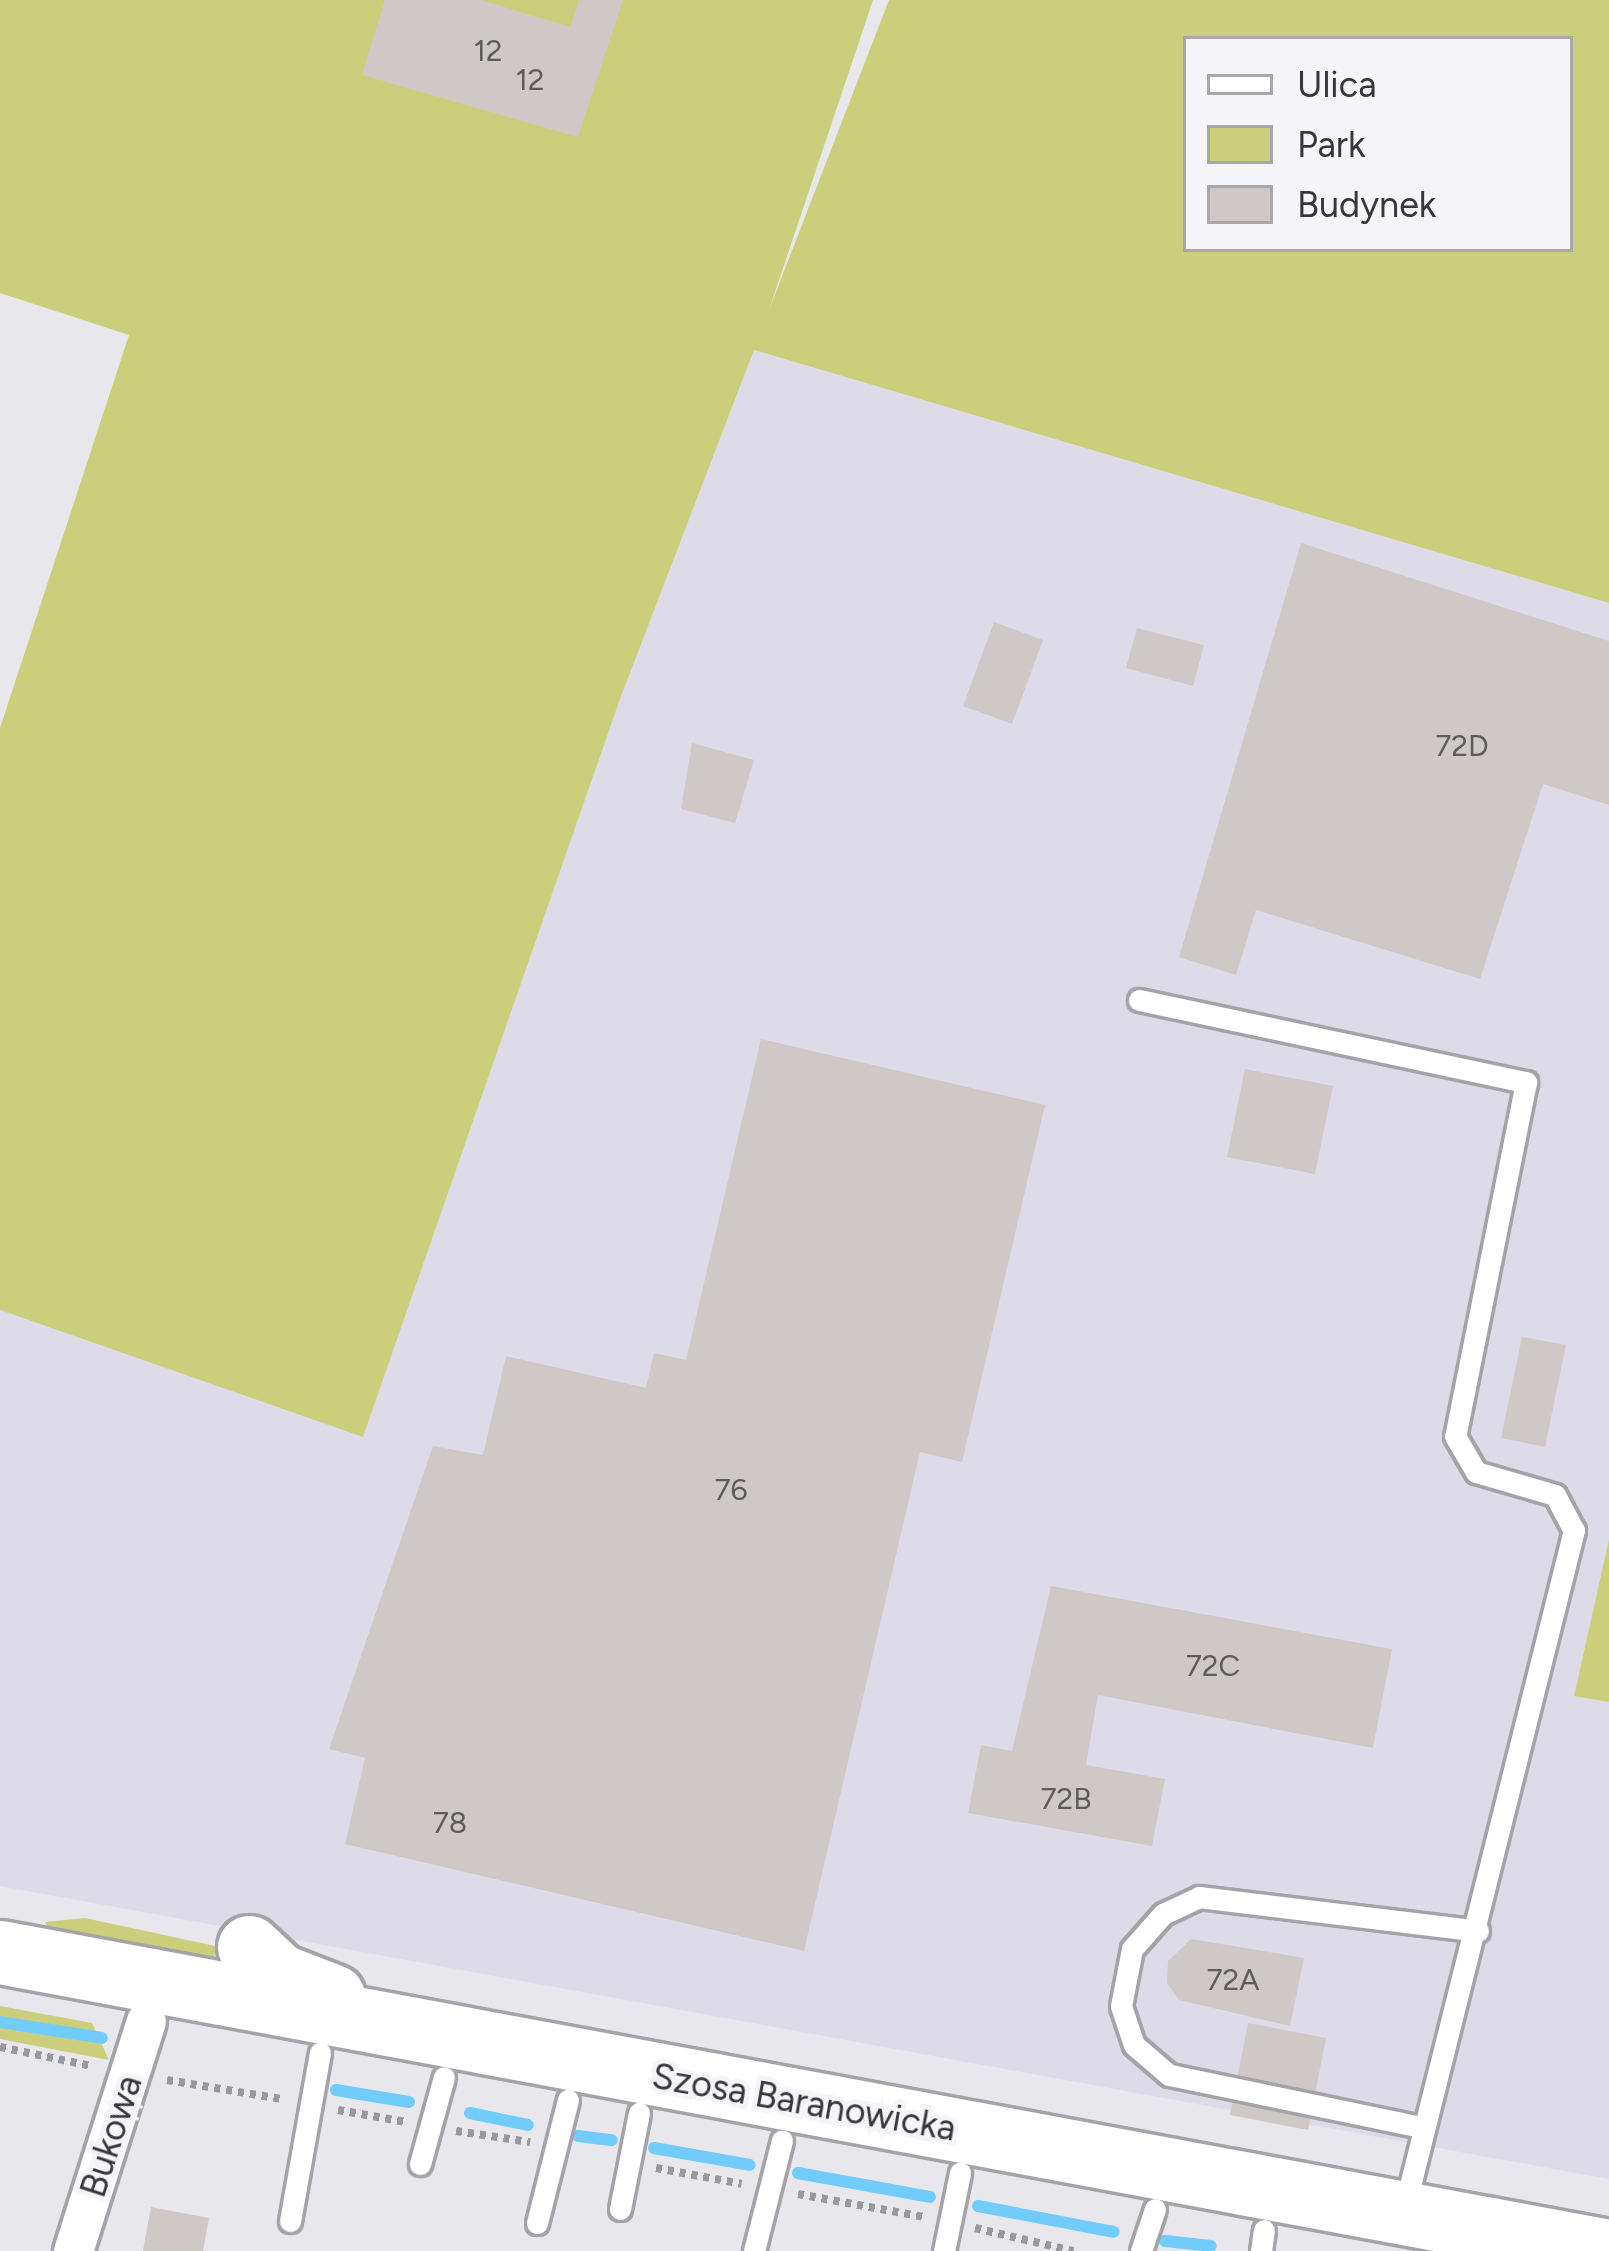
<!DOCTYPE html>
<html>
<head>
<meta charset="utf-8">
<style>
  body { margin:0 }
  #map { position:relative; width:1609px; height:2251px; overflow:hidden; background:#e7e7ec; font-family:Figtree,sans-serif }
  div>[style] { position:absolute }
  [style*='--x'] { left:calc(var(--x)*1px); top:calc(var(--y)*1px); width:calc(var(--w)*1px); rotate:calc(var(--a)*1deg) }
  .built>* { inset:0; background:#dddbe8 }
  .green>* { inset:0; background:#cbcf7b }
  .stream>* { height:12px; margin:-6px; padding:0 6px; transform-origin:6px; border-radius:6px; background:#71ccfc }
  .building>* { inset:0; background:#cec9c6 }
  .path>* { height:8px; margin-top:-4px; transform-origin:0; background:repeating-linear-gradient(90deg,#99999d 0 6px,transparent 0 12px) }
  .roads { filter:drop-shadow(3px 0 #a4a3a8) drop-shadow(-3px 0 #a4a3a8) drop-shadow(0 3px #a4a3a8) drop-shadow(0 -3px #a4a3a8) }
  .lane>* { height:21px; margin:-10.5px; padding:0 10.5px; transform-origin:10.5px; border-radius:10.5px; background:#fff }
  .street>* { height:39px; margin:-19.5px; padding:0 19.5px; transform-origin:19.5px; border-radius:19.5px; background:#fff }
  .primary>* { height:63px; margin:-31.5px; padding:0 31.5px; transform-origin:31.5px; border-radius:31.5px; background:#fff }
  span { translate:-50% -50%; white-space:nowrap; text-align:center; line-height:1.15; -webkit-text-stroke:10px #f4f4f9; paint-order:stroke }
  .number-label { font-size:30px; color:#5d5c5c }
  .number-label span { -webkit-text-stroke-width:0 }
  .street-label { font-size:36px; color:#373739 }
  .legend { position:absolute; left:1183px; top:36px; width:390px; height:216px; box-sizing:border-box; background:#f4f4f9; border:3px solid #a8a8ac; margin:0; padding:15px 21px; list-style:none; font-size:36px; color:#373739 }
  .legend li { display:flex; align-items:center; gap:24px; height:60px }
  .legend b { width:60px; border:3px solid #a8a8ac }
</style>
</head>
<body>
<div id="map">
  <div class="built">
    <i style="clip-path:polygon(754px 350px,1609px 603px,1609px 1539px,1574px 1695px,1609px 1702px,1609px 2179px,0 1886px,0 1310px,363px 1436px,620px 699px)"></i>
  </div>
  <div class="green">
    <i style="clip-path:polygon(evenodd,0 0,873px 0,769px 310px,889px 0,1609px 0,1609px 603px,754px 350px,620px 699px,363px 1437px,0 1310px,0 728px,129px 335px,0 293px,0 0,1186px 39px,1570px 39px,1570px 249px,1186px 249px,1186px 39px)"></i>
    <i style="clip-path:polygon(1609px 1539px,1609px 1702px,1574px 1696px)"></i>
    <i style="clip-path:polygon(85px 1918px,220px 1947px,210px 1962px,49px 1929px,45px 1922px)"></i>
    <i style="clip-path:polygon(0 2006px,92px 2023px,109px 2060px,0 2039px)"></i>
  </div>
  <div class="stream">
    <i style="--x:0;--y:2022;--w:103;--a:8.9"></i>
    <i style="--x:336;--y:2090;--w:74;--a:9.3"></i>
    <i style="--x:470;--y:2113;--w:59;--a:11.7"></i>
    <i style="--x:578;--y:2136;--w:34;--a:7"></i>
    <i style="--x:654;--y:2148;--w:97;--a:10"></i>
    <i style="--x:798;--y:2173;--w:134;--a:10.3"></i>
    <i style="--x:978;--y:2206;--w:138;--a:10.8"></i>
    <i style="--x:1165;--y:2241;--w:46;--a:6.2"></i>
  </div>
  <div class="building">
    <i style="clip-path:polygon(385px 0,481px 0,570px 27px,579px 0,623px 0,578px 137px,362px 75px)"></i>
    <i style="clip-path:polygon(1301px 543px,1609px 641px,1609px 805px,1543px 784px,1480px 979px,1256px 910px,1236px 975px,1179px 957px)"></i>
    <i style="clip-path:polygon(994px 622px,1043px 640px,1012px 724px,963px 706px)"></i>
    <i style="clip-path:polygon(1137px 628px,1204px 645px,1193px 686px,1126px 668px)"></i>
    <i style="clip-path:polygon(692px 743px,754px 760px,735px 823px,681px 809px)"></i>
    <i style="clip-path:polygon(761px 1039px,1045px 1105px,962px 1462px,920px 1452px,804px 1951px,345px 1844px,365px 1758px,329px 1749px,433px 1446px,483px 1455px,506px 1356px,646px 1388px,654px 1353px,686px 1360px)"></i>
    <i style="clip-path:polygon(1245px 1069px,1333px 1086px,1315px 1174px,1227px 1157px)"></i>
    <i style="clip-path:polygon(1522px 1337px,1566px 1345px,1545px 1447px,1501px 1438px)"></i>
    <i style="clip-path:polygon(1051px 1586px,1392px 1649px,1373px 1748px,1098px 1695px,1086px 1765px,1165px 1779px,1152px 1846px,968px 1813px,981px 1745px,1012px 1751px)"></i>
    <i style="clip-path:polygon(1191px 1939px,1304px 1958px,1290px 2026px,1179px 2000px,1167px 1983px,1168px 1961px)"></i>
    <i style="clip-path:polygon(1248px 2023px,1326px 2038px,1308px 2130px,1230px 2115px)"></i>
    <i style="clip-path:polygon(151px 2207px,209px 2218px,203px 2251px,143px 2251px)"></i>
  </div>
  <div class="path">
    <i style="--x:0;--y:2047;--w:94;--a:11.7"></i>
    <i style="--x:167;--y:2080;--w:117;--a:9.4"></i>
    <i style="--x:338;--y:2110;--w:69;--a:10"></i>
    <i style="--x:456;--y:2131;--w:75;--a:8.5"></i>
    <i style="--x:656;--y:2168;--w:87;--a:10.5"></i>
    <i style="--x:798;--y:2194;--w:129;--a:10.3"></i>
    <i style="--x:975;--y:2228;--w:101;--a:13.2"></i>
  </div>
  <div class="roads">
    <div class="lane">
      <i style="--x:1139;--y:1000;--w:396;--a:12"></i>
      <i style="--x:1526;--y:1082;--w:361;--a:101.3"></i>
      <i style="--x:1455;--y:1436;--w:42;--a:59.7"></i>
      <i style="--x:1476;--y:1472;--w:82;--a:16.2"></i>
      <i style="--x:1555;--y:1495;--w:40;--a:62"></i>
      <i style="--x:1574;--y:1530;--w:697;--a:104.04"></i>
      <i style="--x:1421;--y:2127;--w:257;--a:-168.3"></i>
      <i style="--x:1169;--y:2075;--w:46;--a:-139.4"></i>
      <i style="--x:1134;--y:2045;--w:41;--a:-108.4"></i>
      <i style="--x:1121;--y:2006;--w:58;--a:-79.1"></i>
      <i style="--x:1132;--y:1949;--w:47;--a:-48.5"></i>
      <i style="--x:1163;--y:1914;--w:40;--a:-25"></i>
      <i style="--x:1199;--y:1897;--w:281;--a:6.9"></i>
      <i style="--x:420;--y:2164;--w:90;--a:-74.6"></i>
      <i style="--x:620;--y:2209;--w:98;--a:-78.8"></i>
      <i style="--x:290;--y:2221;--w:171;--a:-79.9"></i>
      <i style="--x:537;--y:2223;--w:127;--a:-75.9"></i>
      <i style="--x:754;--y:2251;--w:114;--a:-75.8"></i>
      <i style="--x:944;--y:2251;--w:80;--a:-78.4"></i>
      <i style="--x:1141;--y:2251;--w:44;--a:-71.6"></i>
      <i style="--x:1261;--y:2251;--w:21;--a:-82"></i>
    </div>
    <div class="street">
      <i style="--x:73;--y:2251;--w:241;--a:-72.4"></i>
    </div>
    <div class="primary">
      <i style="--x:249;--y:1947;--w:41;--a:43"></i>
      <i style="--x:279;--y:1975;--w:58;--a:21.3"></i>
      <i style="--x:0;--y:1952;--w:1637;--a:10.53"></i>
    </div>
  </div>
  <div class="number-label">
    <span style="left:488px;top:51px">12</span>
    <span style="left:530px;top:80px">12</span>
    <span style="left:1462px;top:746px">72D</span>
    <span style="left:731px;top:1490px">76</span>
    <span style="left:1213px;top:1666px">72C</span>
    <span style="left:1066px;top:1799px">72B</span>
    <span style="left:450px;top:1823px">78</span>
    <span style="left:1233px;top:1980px">72A</span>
  </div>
  <div class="street-label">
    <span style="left:804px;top:2102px;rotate:10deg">Szosa Baranowicka</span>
    <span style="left:111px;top:2136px;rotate:-72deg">Bukowa</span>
  </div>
  <ul class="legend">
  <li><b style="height:15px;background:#fff"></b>Ulica</li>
  <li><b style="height:33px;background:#cbcf7b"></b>Park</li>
  <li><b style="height:33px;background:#cec9c6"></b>Budynek</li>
  </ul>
</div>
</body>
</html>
